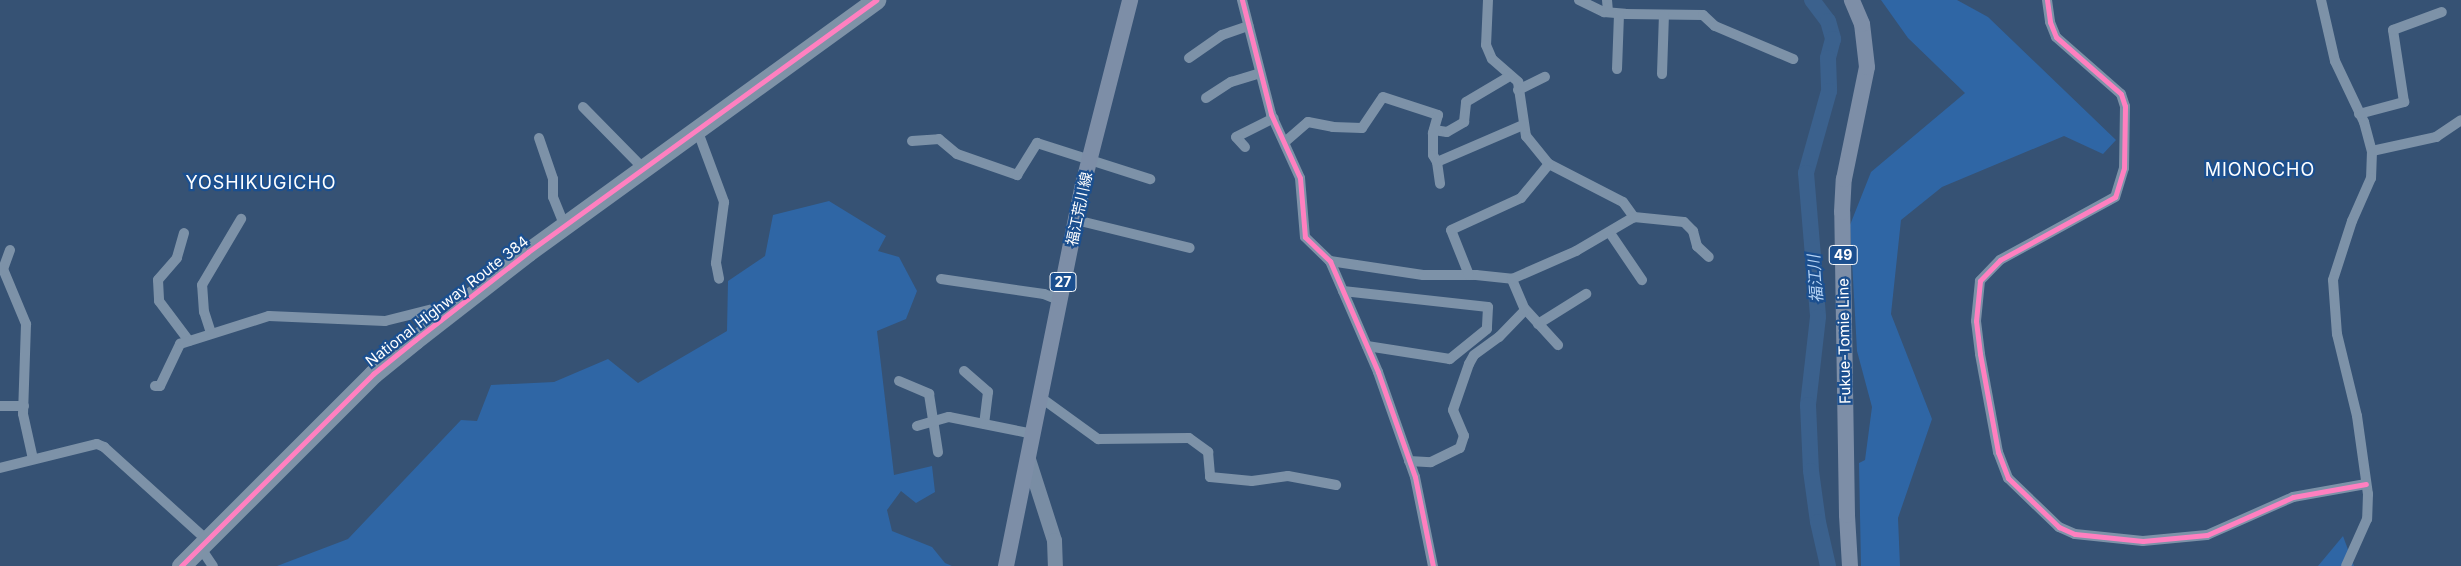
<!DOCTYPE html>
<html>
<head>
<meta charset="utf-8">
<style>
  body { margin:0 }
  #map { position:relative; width:2461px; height:566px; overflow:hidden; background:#365274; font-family:Inter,"Noto Sans JP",sans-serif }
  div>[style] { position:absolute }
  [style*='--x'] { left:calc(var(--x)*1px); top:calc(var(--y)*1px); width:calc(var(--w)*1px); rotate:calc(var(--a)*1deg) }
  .green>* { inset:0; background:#2f66a5 }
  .river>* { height:16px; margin:-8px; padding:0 8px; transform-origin:8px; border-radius:8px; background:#3b618d }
  .street>* { height:10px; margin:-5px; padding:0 5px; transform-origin:5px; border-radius:5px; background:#7d92a8 }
  .secondary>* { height:15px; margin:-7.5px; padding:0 7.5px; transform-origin:7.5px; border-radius:7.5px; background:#798da4 }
  .primary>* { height:16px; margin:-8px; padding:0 8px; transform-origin:8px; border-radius:8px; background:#7d8ea7 }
  .highway>* { height:19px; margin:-9.5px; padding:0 9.5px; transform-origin:9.5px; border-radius:9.5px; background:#7e92a7 }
  .cycleway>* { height:5px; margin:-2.5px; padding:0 2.5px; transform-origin:2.5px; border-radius:2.5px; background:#ff80c0 }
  span { translate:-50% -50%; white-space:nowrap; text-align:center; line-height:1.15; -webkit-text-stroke:4.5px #1b4f8f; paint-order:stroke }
  .shield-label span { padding:1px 4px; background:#1b4f8f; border:1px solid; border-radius:4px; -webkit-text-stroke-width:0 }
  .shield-label { font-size:14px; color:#fff; font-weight:700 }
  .street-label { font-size:15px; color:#fff }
  .water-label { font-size:16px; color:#b5d3f5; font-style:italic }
  .quarter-label { font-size:18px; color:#fff; letter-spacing:1px }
</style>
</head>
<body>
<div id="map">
  <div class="green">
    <i style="clip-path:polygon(1881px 0,1957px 0,1988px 17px,2116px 140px,2103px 154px,2064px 136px,1942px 187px,1901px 220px,1891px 314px,1932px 419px,1898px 518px,1900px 566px,1861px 566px,1859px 463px,1865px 460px,1872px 407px,1857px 351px,1850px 225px,1871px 172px,1965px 93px,1908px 38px)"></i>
    <i style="clip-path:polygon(829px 201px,886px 236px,878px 251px,899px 257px,917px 291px,906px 319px,877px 331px,894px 475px,932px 466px,935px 492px,916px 503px,901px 491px,887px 510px,892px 531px,932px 547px,945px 563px,952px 566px,277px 566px,348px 539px,461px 420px,477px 421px,491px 385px,554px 382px,608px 359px,638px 383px,727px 331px,728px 281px,765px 256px,773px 215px)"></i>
    <i style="clip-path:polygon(2343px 536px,2354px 566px,2318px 566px)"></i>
  </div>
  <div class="river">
    <i style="--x:1812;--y:0;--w:26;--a:53"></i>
    <i style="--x:1828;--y:21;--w:19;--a:74"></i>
    <i style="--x:1833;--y:39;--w:20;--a:105"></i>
    <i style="--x:1828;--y:58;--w:33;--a:88"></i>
    <i style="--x:1829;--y:91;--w:85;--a:105.7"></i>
    <i style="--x:1806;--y:173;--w:144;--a:85.2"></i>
    <i style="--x:1818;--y:317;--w:89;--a:96.5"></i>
    <i style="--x:1808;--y:405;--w:66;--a:87.4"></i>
    <i style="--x:1811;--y:471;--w:51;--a:82.2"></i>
    <i style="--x:1818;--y:522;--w:45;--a:77.2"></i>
  </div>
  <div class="street">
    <i style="--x:1242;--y:0;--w:118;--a:75.7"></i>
    <i style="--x:1271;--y:114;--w:70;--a:65.6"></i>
    <i style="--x:1300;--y:178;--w:59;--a:85.2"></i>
    <i style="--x:1305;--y:237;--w:35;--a:44"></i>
    <i style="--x:1330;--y:261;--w:121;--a:66.6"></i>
    <i style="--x:1378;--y:372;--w:111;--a:70.6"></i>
    <i style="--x:1415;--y:477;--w:91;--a:78.6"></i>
    <i style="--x:1488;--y:0;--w:45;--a:92.5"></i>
    <i style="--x:1486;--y:45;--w:15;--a:67"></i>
    <i style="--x:1492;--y:59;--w:35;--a:41"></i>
    <i style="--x:1518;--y:82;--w:55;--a:81.6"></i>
    <i style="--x:1526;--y:136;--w:36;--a:51"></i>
    <i style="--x:1549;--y:164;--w:83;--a:27.2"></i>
    <i style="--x:1623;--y:202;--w:19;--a:54"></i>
    <i style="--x:1579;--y:0;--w:28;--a:26"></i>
    <i style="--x:1604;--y:12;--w:21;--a:5"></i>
    <i style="--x:1625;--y:14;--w:78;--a:0.7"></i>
    <i style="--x:1703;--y:15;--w:16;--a:43"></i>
    <i style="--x:1715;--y:26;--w:85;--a:22.9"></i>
    <i style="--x:1607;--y:0;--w:12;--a:85"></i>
    <i style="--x:2047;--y:0;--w:22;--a:82"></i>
    <i style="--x:2050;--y:22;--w:16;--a:68"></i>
    <i style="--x:2056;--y:37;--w:86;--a:41.2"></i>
    <i style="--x:2121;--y:94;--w:13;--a:72"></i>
    <i style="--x:2125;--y:106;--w:62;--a:90.9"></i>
    <i style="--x:2124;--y:168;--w:30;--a:107"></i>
    <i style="--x:2115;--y:197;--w:131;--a:151.3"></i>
    <i style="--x:2000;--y:260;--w:29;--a:134"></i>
    <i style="--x:1980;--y:281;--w:40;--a:95.7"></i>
    <i style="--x:1976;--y:321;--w:33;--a:83"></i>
    <i style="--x:1980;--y:354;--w:100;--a:79.6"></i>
    <i style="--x:1998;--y:452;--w:28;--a:69"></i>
    <i style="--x:2008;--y:478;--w:71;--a:43.9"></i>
    <i style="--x:2059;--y:527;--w:17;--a:24"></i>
    <i style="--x:2075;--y:534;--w:68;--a:5.9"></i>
    <i style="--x:2143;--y:541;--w:64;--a:-5.4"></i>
    <i style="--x:2207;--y:535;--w:94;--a:-23.8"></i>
    <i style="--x:2293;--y:497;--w:74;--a:-10.1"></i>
    <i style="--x:2321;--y:0;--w:63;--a:77.1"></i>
    <i style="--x:2335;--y:61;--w:68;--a:64.6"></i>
    <i style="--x:2364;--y:122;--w:30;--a:75"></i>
    <i style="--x:2372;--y:151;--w:27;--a:92"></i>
    <i style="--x:2371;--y:178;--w:47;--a:113.8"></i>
    <i style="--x:2352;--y:221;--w:62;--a:107.9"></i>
    <i style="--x:2333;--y:280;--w:54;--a:85.8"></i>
    <i style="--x:2337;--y:334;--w:84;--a:76.3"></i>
    <i style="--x:2357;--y:416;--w:79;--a:82"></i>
    <i style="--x:2368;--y:494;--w:25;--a:92"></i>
    <i style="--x:2367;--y:519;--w:51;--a:114.1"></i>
    <i style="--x:1189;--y:58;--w:40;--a:-34.9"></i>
    <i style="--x:1222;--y:35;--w:28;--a:-19"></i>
    <i style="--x:1617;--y:69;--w:55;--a:-87.9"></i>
    <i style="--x:1662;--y:74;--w:59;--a:-88.1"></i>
    <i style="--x:1518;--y:90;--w:30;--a:-26"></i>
    <i style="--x:1206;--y:98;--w:30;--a:-33"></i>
    <i style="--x:1231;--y:82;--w:30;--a:-17"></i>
    <i style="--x:583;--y:107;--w:88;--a:45.5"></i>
    <i style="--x:2359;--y:114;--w:47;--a:-14.9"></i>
    <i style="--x:2404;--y:102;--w:73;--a:-98.7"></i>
    <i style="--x:2393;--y:30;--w:52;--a:-20.2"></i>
    <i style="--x:1434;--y:130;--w:13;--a:9"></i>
    <i style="--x:1447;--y:132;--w:20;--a:-30"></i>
    <i style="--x:1464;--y:122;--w:20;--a:-84"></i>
    <i style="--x:1466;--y:102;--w:51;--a:-30.6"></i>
    <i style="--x:698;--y:132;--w:75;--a:69.6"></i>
    <i style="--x:724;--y:202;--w:62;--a:97.5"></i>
    <i style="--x:716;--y:263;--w:16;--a:79"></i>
    <i style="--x:539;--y:138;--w:43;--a:71.1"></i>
    <i style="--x:553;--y:179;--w:18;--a:90"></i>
    <i style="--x:553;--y:197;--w:32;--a:68"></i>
    <i style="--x:912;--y:141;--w:27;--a:-4"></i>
    <i style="--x:939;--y:139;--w:23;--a:40"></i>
    <i style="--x:957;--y:154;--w:64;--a:19.3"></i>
    <i style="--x:1017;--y:175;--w:38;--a:-58"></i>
    <i style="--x:1037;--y:143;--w:119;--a:17.7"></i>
    <i style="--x:1286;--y:141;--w:29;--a:-41"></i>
    <i style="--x:1308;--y:122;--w:25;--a:11"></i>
    <i style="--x:1333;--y:127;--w:29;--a:2"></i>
    <i style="--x:1362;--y:128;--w:37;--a:-56"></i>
    <i style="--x:1383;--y:97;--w:58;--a:18.1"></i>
    <i style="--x:1438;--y:115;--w:19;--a:106"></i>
    <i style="--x:1433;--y:133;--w:22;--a:90"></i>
    <i style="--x:1433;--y:155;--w:8;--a:60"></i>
    <i style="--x:1437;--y:162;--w:94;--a:-23.3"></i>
    <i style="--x:1245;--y:147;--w:13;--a:-132"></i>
    <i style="--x:1236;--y:137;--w:42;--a:-26.6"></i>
    <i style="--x:2372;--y:151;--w:66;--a:-12.3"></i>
    <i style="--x:2436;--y:137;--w:30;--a:-34"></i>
    <i style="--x:1437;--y:162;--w:22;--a:82"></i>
    <i style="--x:1076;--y:220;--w:117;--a:13.8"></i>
    <i style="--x:184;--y:233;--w:26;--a:106"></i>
    <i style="--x:177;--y:258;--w:29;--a:131"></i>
    <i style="--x:158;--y:280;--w:21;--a:87"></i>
    <i style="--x:159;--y:301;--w:50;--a:53.1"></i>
    <i style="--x:1610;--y:233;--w:57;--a:55.8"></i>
    <i style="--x:10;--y:250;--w:20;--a:110"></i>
    <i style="--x:3;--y:269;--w:60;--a:67.3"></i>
    <i style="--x:26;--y:324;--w:90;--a:91.9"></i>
    <i style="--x:23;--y:414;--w:46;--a:77.5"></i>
    <i style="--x:1330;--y:261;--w:94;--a:8.6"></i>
    <i style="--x:1423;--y:275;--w:53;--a:0"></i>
    <i style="--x:1476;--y:275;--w:36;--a:6"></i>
    <i style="--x:1469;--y:275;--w:48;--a:-111.8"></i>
    <i style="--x:1451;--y:230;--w:77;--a:-24.6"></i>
    <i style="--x:1521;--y:198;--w:44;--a:-50.5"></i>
    <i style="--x:941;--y:279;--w:104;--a:8.3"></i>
    <i style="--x:1044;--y:294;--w:16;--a:22"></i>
    <i style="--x:1343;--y:291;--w:146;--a:6.3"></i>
    <i style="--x:1488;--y:307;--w:22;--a:93"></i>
    <i style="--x:1487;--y:329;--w:48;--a:141"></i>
    <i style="--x:1450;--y:359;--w:84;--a:-171.1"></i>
    <i style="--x:1525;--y:309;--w:49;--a:47.5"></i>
    <i style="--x:1538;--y:324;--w:57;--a:-32"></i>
    <i style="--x:211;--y:333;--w:22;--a:-108"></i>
    <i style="--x:204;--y:312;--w:27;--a:-94"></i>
    <i style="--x:202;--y:285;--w:77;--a:-59.4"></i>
    <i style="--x:964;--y:371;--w:32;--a:41"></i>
    <i style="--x:988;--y:392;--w:32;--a:97"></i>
    <i style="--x:899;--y:381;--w:33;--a:23"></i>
    <i style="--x:929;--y:394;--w:59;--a:81.2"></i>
    <i style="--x:155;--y:386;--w:5;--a:0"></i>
    <i style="--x:160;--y:386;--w:47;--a:-64.5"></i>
    <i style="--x:180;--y:344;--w:93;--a:-17.5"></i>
    <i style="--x:269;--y:316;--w:116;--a:2.5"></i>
    <i style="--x:385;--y:321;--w:49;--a:-14"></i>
    <i style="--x:433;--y:309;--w:18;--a:6"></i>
    <i style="--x:1040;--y:397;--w:72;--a:35.9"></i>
    <i style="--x:1098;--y:439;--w:91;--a:-0.6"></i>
    <i style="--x:1189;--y:438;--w:24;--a:36"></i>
    <i style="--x:1208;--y:452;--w:25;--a:85"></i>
    <i style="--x:1210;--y:477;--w:42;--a:5.4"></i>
    <i style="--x:1252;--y:481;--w:36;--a:-8"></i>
    <i style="--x:1288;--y:476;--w:49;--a:10.6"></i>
    <i style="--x:0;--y:406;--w:24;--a:0"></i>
    <i style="--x:917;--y:426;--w:33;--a:-16"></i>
    <i style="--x:949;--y:417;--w:86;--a:11.4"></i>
    <i style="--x:1409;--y:461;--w:22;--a:3"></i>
    <i style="--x:1431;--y:462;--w:32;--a:-26"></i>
    <i style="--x:1460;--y:448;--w:13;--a:-72"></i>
    <i style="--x:1464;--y:436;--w:28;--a:-113"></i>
    <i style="--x:1453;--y:410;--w:49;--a:-70.8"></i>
    <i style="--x:1469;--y:364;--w:10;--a:-61"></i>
    <i style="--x:1474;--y:355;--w:31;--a:-36"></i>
    <i style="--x:1499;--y:337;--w:37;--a:-46"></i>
    <i style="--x:1525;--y:310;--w:34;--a:-113"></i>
    <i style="--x:1512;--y:279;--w:70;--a:-23.6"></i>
    <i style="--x:1576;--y:251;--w:67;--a:-30.4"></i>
    <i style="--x:1634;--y:217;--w:50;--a:5.7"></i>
    <i style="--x:1684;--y:222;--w:13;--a:45"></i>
    <i style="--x:1693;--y:231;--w:16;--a:75"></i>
    <i style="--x:1697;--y:246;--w:16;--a:43"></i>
    <i style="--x:0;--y:468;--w:100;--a:-13.9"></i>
    <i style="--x:97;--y:444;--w:8;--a:23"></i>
    <i style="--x:104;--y:447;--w:139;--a:42.1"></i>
    <i style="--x:200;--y:547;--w:23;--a:56"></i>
  </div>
  <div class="secondary">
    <i style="--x:1028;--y:459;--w:85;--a:72.2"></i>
    <i style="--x:1054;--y:540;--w:26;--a:88"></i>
  </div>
  <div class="primary">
    <i style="--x:1006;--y:566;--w:389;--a:-78.6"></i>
    <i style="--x:1083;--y:185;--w:191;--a:-75.7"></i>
    <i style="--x:1850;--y:566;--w:51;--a:-93.4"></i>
    <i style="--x:1847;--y:515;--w:303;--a:-90.9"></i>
    <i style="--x:1842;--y:212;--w:33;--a:-87"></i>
    <i style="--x:1844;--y:179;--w:114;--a:-78.4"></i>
    <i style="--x:1867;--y:67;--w:43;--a:-96.6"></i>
    <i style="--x:1862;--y:24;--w:26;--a:-113"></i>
  </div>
  <div class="highway">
    <i style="--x:181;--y:566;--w:272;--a:-45"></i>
    <i style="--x:373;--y:374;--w:54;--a:-39"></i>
    <i style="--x:415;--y:340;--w:143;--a:-37.9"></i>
    <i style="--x:528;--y:252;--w:430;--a:-35.9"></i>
  </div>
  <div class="cycleway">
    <i style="--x:1242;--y:0;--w:118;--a:75.7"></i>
    <i style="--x:1271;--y:114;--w:70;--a:65.6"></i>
    <i style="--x:1300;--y:178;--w:59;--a:85.2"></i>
    <i style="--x:1305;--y:237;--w:35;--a:44"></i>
    <i style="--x:1330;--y:261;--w:121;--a:66.6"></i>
    <i style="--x:1378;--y:372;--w:111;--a:70.6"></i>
    <i style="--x:1415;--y:477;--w:91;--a:78.6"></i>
    <i style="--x:2047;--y:0;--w:22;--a:82"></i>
    <i style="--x:2050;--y:22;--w:16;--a:68"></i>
    <i style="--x:2056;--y:37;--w:86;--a:41.2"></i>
    <i style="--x:2121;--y:94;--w:13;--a:72"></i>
    <i style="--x:2125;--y:106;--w:62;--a:90.9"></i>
    <i style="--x:2124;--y:168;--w:30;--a:107"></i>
    <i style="--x:2115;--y:197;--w:131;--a:151.3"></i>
    <i style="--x:2000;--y:260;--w:29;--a:134"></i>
    <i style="--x:1980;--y:281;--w:40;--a:95.7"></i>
    <i style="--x:1976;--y:321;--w:33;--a:83"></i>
    <i style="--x:1980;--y:354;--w:100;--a:79.6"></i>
    <i style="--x:1998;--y:452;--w:28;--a:69"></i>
    <i style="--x:2008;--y:478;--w:71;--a:43.9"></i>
    <i style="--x:2059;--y:527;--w:17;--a:24"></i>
    <i style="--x:2075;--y:534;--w:68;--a:5.9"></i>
    <i style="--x:2143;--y:541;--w:64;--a:-5.4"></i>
    <i style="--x:2207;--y:535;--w:94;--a:-23.8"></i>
    <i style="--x:2293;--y:497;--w:74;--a:-10.1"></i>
    <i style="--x:181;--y:566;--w:272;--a:-45"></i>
    <i style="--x:373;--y:374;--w:54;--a:-39"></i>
    <i style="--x:415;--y:340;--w:143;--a:-37.9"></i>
    <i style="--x:528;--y:252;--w:430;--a:-35.9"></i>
  </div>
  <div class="shield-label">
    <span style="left:1843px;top:255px">49</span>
    <span style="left:1063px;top:282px">27</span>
  </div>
  <div class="street-label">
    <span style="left:1079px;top:209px;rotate:-78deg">福江荒川線</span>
    <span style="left:447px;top:301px;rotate:-38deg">National Highway Route 384</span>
    <span style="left:1844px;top:341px;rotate:-91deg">Fukue-Tomie Line</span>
  </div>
  <div class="water-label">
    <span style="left:1815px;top:279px;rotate:-94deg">福江川</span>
  </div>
  <div class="quarter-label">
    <span style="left:2260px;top:170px">MIONOCHO</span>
    <span style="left:261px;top:183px">YOSHIKUGICHO</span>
  </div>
</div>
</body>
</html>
